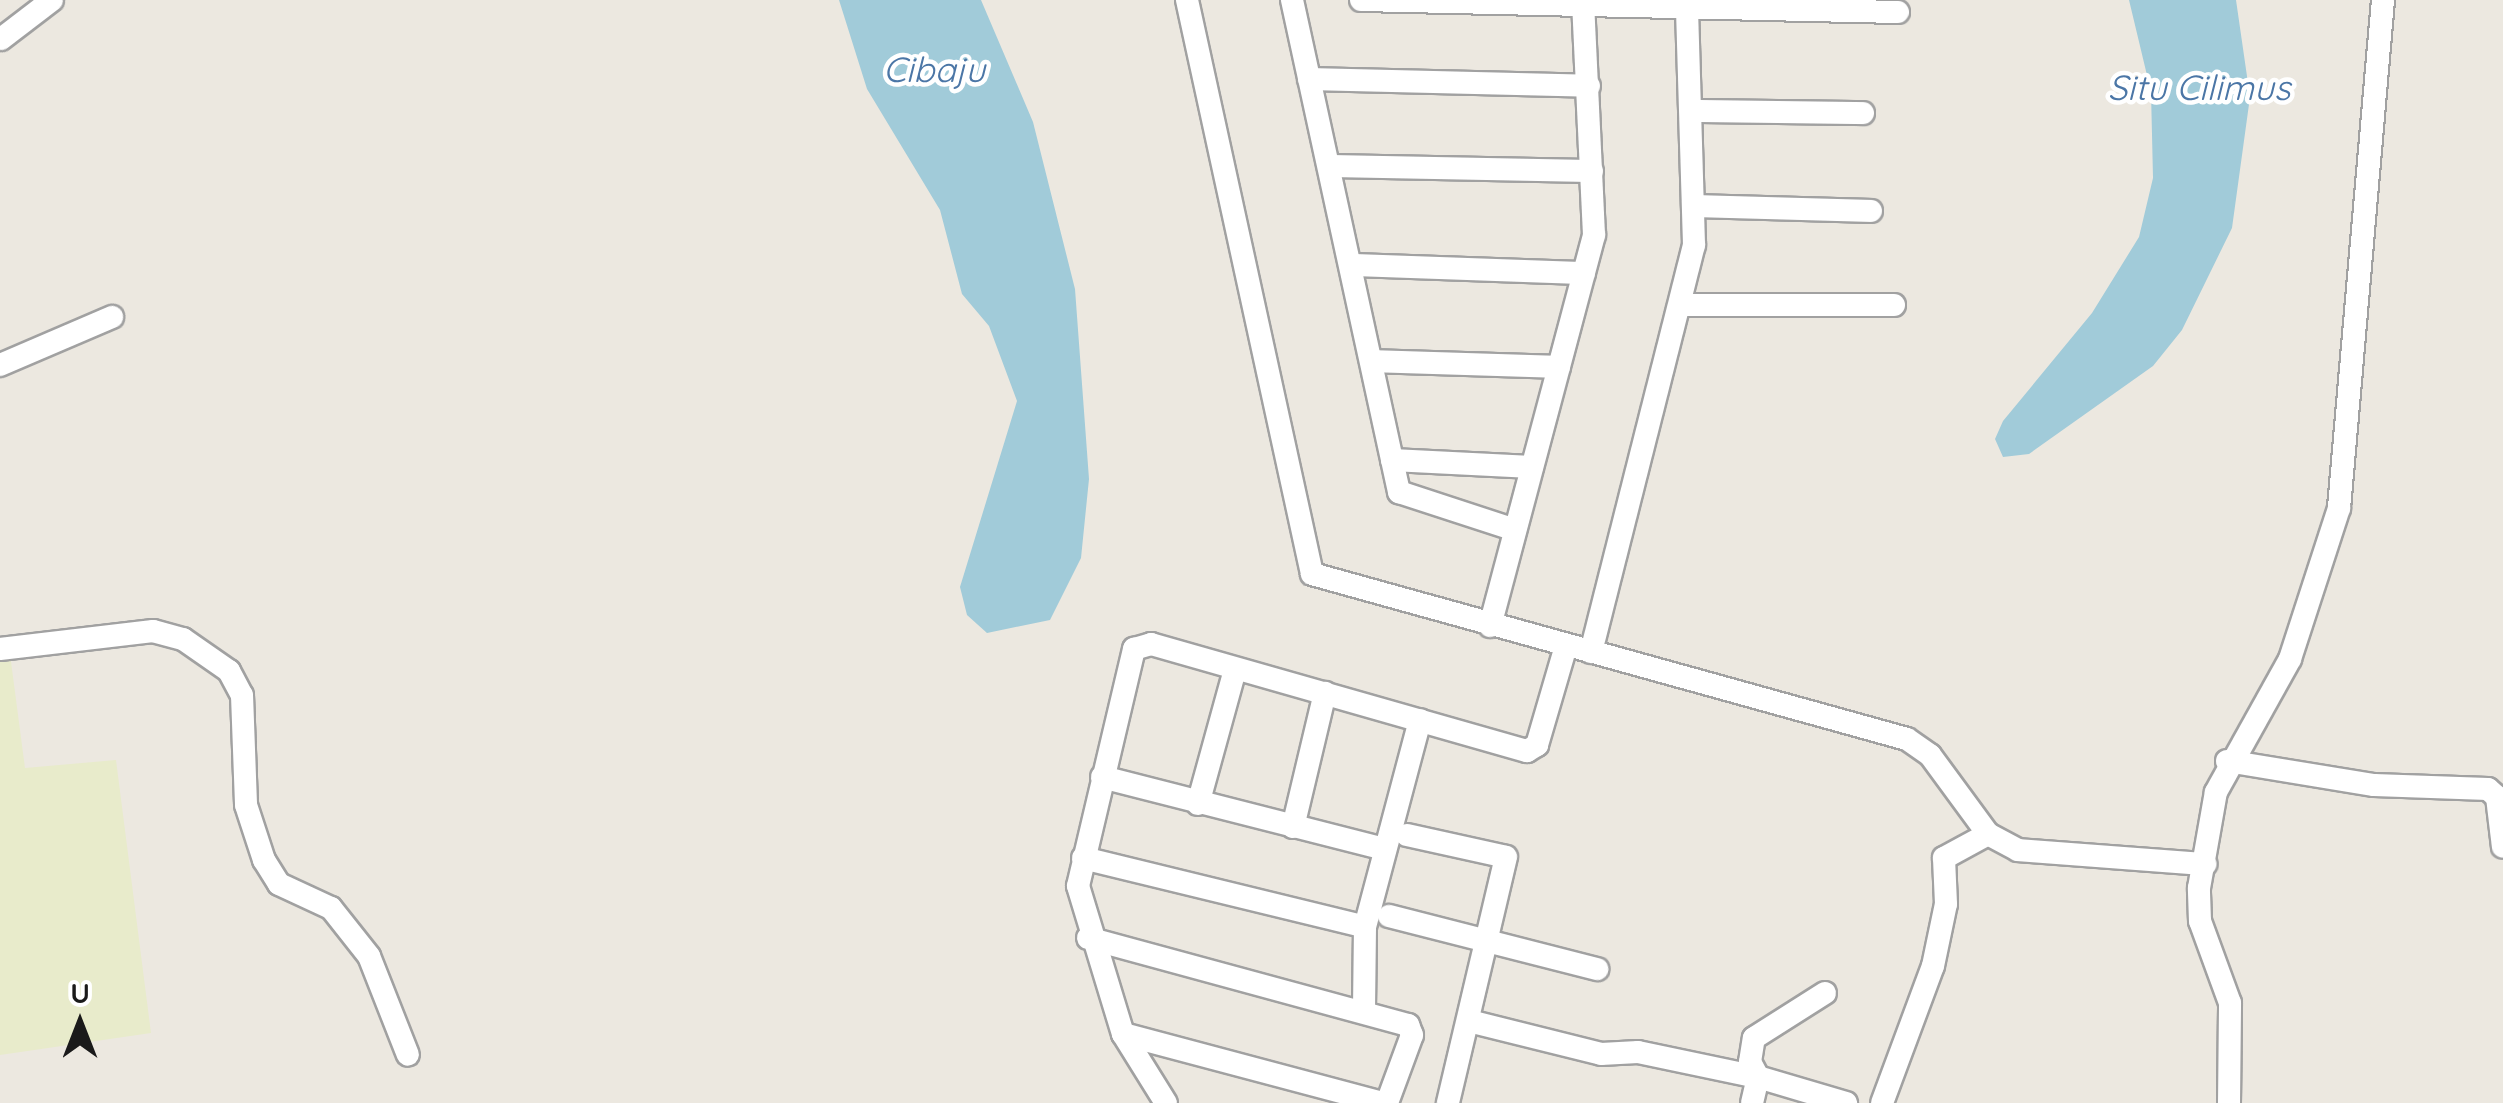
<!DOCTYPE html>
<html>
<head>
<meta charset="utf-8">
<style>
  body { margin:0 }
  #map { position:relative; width:2503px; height:1103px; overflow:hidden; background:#ece8e0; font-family:Quicksand,sans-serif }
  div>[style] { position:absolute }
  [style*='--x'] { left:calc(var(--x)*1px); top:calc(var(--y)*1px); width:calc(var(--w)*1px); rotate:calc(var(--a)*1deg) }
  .farmland>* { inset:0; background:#e8ebcb }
  .water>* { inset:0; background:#a1cbd9 }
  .roads { filter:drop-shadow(2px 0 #a1a1a1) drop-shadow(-2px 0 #a1a1a1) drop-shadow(0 2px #a1a1a1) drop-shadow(0 -2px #a1a1a1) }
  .minor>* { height:22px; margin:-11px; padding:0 11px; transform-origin:11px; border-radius:11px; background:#fff }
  span { translate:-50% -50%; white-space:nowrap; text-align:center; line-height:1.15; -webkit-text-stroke:9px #fff; paint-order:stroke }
  .water-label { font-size:35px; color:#4b76a6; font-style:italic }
  .north { position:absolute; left:30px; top:973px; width:100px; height:100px; -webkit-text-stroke:8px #fff; paint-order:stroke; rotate:0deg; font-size:28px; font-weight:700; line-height:40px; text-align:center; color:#1a1a1a }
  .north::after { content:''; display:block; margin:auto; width:35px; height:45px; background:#1a1a1a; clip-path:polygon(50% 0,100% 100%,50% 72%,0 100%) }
</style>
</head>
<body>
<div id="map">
  <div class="farmland">
    <i style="clip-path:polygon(10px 654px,25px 768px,116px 760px,151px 1033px,0 1055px,0 656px)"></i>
  </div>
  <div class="water">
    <i style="clip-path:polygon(839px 0,981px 0,1033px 122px,1075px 289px,1089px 479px,1081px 558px,1050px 620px,987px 633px,967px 615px,960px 587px,1017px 401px,989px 326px,962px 294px,940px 210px,867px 89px)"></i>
    <i style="clip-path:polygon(2129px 0,2236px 0,2250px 97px,2232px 228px,2182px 330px,2153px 366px,2029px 454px,2003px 457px,1995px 439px,2003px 421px,2092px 313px,2139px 237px,2153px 178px,2151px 92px)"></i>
  </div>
  <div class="roads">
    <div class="minor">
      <i style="--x:1187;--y:0;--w:587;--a:77.71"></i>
      <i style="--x:1312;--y:574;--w:617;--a:15.5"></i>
      <i style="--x:1907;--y:739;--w:28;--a:35"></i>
      <i style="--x:1930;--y:755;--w:98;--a:53.7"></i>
      <i style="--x:1988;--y:834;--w:34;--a:28"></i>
      <i style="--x:2018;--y:850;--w:188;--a:4.3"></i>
      <i style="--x:1292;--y:0;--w:504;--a:77.73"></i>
      <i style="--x:1399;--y:492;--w:122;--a:18.1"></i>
      <i style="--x:1361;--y:0;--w:537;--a:1.28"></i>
      <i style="--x:1;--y:39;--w:64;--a:-37.4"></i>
      <i style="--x:1309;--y:79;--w:280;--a:1.4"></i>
      <i style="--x:1692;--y:111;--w:171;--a:0.7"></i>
      <i style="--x:1329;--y:166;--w:263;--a:1.1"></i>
      <i style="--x:1696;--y:206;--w:175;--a:1.6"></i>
      <i style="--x:1351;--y:265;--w:233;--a:2"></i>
      <i style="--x:1682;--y:305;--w:212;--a:0"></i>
      <i style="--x:1372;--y:361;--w:187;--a:1.8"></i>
      <i style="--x:0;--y:365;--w:122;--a:-23.2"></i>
      <i style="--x:1392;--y:460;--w:140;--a:2.9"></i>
      <i style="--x:1490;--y:626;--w:405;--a:-75.1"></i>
      <i style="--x:1594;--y:235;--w:230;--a:-92.7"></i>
      <i style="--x:0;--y:649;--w:154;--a:-6.7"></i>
      <i style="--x:153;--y:631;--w:31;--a:15"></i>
      <i style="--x:183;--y:639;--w:56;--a:34.8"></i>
      <i style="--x:229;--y:671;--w:27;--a:62"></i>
      <i style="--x:242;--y:695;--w:110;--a:87.9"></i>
      <i style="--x:246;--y:805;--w:58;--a:71.9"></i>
      <i style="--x:264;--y:860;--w:28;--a:58"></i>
      <i style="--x:279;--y:884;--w:57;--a:24.8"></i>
      <i style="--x:331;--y:908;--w:61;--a:51.6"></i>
      <i style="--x:369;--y:956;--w:106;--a:68.5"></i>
      <i style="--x:1591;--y:652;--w:420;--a:-75.8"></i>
      <i style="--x:1694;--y:245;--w:235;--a:-91.7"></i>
      <i style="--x:2227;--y:761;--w:149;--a:9.3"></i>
      <i style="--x:2374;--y:785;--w:114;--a:2"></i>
      <i style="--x:2488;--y:789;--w:12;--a:42"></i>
      <i style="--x:2497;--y:797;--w:50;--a:83.2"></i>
      <i style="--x:1102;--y:777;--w:292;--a:14.3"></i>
      <i style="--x:1198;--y:804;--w:139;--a:-74.6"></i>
      <i style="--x:1293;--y:827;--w:138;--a:-76.6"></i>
      <i style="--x:1407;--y:835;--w:101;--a:12.5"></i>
      <i style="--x:1506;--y:857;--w:253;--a:103.3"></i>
      <i style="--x:1083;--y:858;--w:290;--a:13.7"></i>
      <i style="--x:1389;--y:916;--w:215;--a:14.3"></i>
      <i style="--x:1088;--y:938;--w:332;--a:15.2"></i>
      <i style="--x:1408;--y:1025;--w:11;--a:68"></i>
      <i style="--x:1412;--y:1035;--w:72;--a:110.2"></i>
      <i style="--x:1364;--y:1009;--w:82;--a:-89.3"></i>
      <i style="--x:1365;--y:927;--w:214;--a:-75.1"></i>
      <i style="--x:1473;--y:1022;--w:132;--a:14"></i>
      <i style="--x:1601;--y:1054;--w:37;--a:-3"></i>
      <i style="--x:1638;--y:1052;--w:123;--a:11.8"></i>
      <i style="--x:1123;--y:1034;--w:269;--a:14.9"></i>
      <i style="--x:1758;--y:1077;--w:17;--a:-118"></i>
      <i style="--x:1750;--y:1062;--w:24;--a:-81"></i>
      <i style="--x:1754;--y:1038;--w:84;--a:-32.4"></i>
      <i style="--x:1166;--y:1103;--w:81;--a:-121.9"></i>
      <i style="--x:1123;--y:1034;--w:155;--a:-106.9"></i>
      <i style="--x:1078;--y:886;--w:244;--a:-76.7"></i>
      <i style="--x:1134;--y:649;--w:18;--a:-16"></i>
      <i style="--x:1151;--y:644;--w:391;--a:15.9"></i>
      <i style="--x:1527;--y:751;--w:12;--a:-31"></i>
      <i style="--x:1537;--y:745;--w:103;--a:-73.7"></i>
      <i style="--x:1752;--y:1103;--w:27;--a:-77"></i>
      <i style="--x:1758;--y:1077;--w:92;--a:16.5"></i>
      <i style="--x:1882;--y:1103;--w:146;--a:-69.6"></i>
      <i style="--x:1933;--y:966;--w:63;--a:-78.2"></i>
      <i style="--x:1946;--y:904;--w:46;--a:-92.5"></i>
      <i style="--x:1944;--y:858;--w:50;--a:-28.6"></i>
      <i style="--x:2229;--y:1103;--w:100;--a:-89.4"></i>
      <i style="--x:2230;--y:1003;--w:87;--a:-110.1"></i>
      <i style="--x:2200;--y:921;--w:33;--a:-92"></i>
      <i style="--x:2199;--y:888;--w:97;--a:-80"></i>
      <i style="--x:2216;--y:792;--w:152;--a:-60.9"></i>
      <i style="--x:2290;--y:659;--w:159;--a:-72"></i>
      <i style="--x:2339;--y:508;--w:510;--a:-85.05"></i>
    </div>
  </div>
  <div class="water-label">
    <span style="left:934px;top:69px">Cibaju</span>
    <span style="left:2199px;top:87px">Situ Cilimus</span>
  </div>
  <div class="north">U</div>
</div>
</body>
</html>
